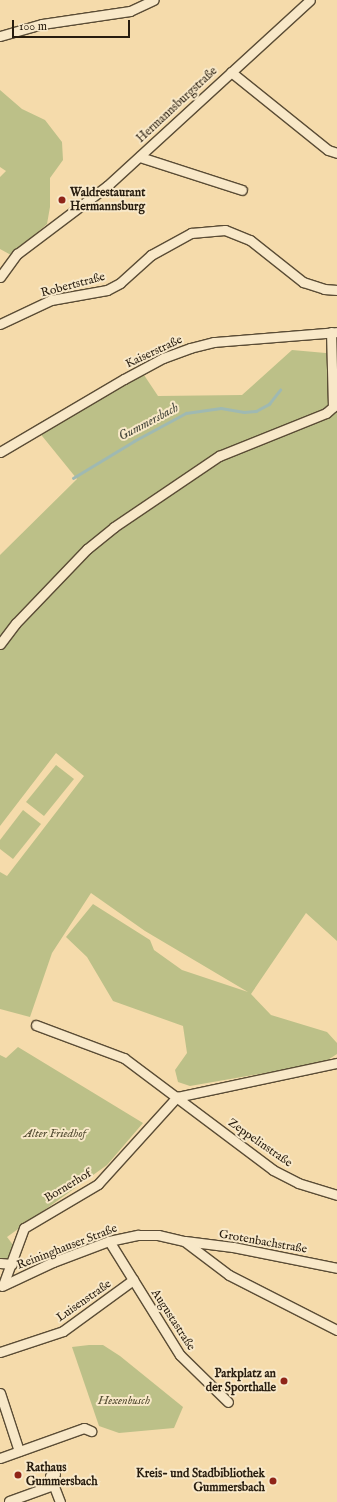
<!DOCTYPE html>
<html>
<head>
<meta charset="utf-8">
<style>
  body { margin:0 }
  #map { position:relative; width:337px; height:1502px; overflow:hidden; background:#f5dbab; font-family:"IM FELL English",serif }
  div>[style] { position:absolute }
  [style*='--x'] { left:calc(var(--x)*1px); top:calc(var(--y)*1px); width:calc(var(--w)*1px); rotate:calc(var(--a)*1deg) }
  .green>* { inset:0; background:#bcc088 }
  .stream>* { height:2.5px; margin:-1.25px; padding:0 1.25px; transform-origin:1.25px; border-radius:1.25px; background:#9fb9b2 }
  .roads { filter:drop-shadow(1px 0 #5a4c35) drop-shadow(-1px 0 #5a4c35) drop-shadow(0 1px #5a4c35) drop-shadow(0 -1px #5a4c35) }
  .minor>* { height:9px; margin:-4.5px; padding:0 4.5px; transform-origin:4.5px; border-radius:4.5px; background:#f8e8c8 }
  .dots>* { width:11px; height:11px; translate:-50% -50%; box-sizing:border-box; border:2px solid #f8e8c8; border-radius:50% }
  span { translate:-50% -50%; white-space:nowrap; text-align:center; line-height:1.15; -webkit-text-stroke:4px #f8e8c8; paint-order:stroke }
  .street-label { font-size:12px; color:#271c0e }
  .poi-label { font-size:12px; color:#271c0e; font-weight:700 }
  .left { translate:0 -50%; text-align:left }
  .right { translate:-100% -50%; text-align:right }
  .park-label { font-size:12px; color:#544d33; font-style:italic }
  .water-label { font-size:13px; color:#4b4b3f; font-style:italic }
  .scale { position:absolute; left:12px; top:20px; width:118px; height:18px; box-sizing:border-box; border:2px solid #271c0e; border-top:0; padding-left:5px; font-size:12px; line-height:14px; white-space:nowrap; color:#271c0e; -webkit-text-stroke:3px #f8e8c8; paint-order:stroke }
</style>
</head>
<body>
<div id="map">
  <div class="green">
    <i style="clip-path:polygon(0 90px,22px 109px,45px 120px,62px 142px,63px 160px,50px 178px,50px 207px,47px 224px,11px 255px,0 249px,0 177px,6px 171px,0 167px)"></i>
    <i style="clip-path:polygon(292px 350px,337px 354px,337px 941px,306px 913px,251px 994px,271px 1015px,327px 1032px,337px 1043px,337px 1054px,323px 1063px,190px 1086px,178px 1082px,175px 1070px,187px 1053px,183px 1026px,113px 1001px,87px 957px,66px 937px,93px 904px,150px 940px,154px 950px,182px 970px,248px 992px,145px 931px,91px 893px,52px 953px,30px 1017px,0 1009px,0 872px,7px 876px,84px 776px,56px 753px,0 826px,0 555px,77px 479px,34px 426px,138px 366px,158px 396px,242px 395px)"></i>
    <i style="clip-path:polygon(56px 765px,74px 779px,44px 816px,26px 802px)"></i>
    <i style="clip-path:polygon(23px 810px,41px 824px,13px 859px,0 849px,0 840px)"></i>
    <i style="clip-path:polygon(18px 1047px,143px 1123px,107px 1165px,7px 1237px,17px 1250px,7px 1262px,0 1261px,0 1055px,6px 1058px)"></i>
    <i style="clip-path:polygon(89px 1345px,103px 1345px,120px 1356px,183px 1407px,174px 1428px,119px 1433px,99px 1426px,72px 1347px)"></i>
  </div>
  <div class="stream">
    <i style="--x:73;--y:478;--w:71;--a:-31.2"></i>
    <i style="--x:134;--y:441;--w:59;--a:-28.3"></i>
    <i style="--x:186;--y:413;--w:35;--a:-8"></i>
    <i style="--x:221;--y:408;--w:23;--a:10"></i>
    <i style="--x:244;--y:412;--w:12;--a:-5"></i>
    <i style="--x:256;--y:411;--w:15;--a:-28"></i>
    <i style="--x:269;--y:404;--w:18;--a:-52"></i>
  </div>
  <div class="roads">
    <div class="minor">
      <i style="--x:0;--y:36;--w:44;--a:-15.9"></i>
      <i style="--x:42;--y:24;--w:89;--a:-8.4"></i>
      <i style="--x:130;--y:11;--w:26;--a:-25"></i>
      <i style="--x:231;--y:72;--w:124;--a:38.8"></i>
      <i style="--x:328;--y:150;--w:9;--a:18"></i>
      <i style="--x:140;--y:157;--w:107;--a:17.9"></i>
      <i style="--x:0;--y:277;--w:29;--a:-54"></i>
      <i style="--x:17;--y:254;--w:113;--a:-37.1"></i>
      <i style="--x:107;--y:186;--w:275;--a:-42.5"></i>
      <i style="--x:0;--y:324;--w:56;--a:-25.2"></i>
      <i style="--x:51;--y:300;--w:57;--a:-10.1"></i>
      <i style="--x:107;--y:290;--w:15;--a:-28"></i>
      <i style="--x:120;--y:283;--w:42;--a:-42.1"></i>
      <i style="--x:151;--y:255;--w:46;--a:-28.8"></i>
      <i style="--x:191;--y:233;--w:34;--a:-5"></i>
      <i style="--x:225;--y:230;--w:27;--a:22"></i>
      <i style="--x:250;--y:240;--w:68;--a:38.4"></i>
      <i style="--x:303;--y:282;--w:22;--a:18"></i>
      <i style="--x:324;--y:289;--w:13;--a:4"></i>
      <i style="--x:0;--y:452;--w:144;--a:-30.5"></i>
      <i style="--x:124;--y:379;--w:44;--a:-28.3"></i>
      <i style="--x:163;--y:358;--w:29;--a:-20"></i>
      <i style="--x:190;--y:348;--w:25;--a:-14"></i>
      <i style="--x:214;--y:342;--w:123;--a:-4.6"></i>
      <i style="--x:0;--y:644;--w:26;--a:-53"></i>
      <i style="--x:16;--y:623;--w:103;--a:-46.2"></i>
      <i style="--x:87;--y:549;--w:35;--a:-39"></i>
      <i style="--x:114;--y:527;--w:127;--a:-34.1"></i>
      <i style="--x:219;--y:456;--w:115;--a:-21.9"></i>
      <i style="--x:326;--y:413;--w:9;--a:-41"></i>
      <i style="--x:333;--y:407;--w:75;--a:-91.5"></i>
      <i style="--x:36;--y:1025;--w:94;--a:20.6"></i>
      <i style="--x:124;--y:1058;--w:186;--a:36.9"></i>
      <i style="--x:273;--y:1170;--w:28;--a:27"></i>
      <i style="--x:298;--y:1183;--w:41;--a:17.1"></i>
      <i style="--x:109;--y:1241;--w:134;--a:58.1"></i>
      <i style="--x:180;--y:1355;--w:67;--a:44.4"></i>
      <i style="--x:185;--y:1241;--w:48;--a:7.1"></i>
      <i style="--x:233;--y:1247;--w:106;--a:11.4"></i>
      <i style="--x:0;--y:1263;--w:12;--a:5"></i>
      <i style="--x:3;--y:1285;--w:61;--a:-69.8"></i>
      <i style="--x:24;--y:1228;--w:86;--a:-30.7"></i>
      <i style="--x:98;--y:1184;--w:118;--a:-47.8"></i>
      <i style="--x:177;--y:1097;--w:164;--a:-12"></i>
      <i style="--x:2;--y:1286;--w:56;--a:-25.2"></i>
      <i style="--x:53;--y:1262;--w:60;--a:-20.6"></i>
      <i style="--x:109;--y:1241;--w:30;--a:-12"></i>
      <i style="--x:138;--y:1235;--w:20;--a:0"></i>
      <i style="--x:158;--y:1235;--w:27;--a:13"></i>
      <i style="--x:184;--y:1241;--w:56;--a:37.1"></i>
      <i style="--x:229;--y:1275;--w:121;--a:27"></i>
      <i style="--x:0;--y:1352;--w:66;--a:-18.4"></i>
      <i style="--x:63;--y:1331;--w:87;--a:-36.1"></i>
      <i style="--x:0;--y:1393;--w:61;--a:71.9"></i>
      <i style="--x:0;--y:1458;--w:89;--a:-19.7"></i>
      <i style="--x:84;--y:1428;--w:8;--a:23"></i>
      <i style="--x:55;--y:1474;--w:5;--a:158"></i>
      <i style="--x:50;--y:1476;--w:28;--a:69"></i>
      <i style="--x:9;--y:1501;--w:47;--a:-20"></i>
    </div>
  </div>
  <div class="dots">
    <i style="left:62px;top:200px;background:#8f2418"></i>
    <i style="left:284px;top:1381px;background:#8f2418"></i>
    <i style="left:18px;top:1475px;background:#8f2418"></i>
    <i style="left:273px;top:1481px;background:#8f2418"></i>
  </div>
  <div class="street-label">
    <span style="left:177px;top:105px;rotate:-43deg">Hermannsburgstraße</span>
    <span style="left:73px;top:285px;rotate:-15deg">Robertstraße</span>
    <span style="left:154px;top:352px;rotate:-25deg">Kaiserstraße</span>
    <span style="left:260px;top:1143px;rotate:35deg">Zeppelinstraße</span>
    <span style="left:68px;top:1186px;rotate:-31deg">Bornerhof</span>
    <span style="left:263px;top:1242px;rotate:10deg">Grotenbachstraße</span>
    <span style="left:67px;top:1247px;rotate:-21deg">Reininghauser Straße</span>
    <span style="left:84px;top:1301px;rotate:-35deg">Luisenstraße</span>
    <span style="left:173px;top:1320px;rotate:57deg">Augustastraße</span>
  </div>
  <div class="poi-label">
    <span class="left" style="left:70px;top:200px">Waldrestaurant<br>Hermannsburg</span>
    <span class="right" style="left:276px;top:1381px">Parkplatz an<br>der Sporthalle</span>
    <span class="left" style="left:26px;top:1475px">Rathaus<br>Gummersbach</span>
    <span class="right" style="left:265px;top:1481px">Kreis- und Stadbibliothek<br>Gummersbach</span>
  </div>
  <div class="park-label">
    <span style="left:55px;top:1134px">Alter Friedhof</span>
    <span style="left:124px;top:1401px">Hexenbusch</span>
  </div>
  <div class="water-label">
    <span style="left:149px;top:423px;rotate:-28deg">Gummersbach</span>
  </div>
  <div class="scale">100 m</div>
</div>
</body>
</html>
